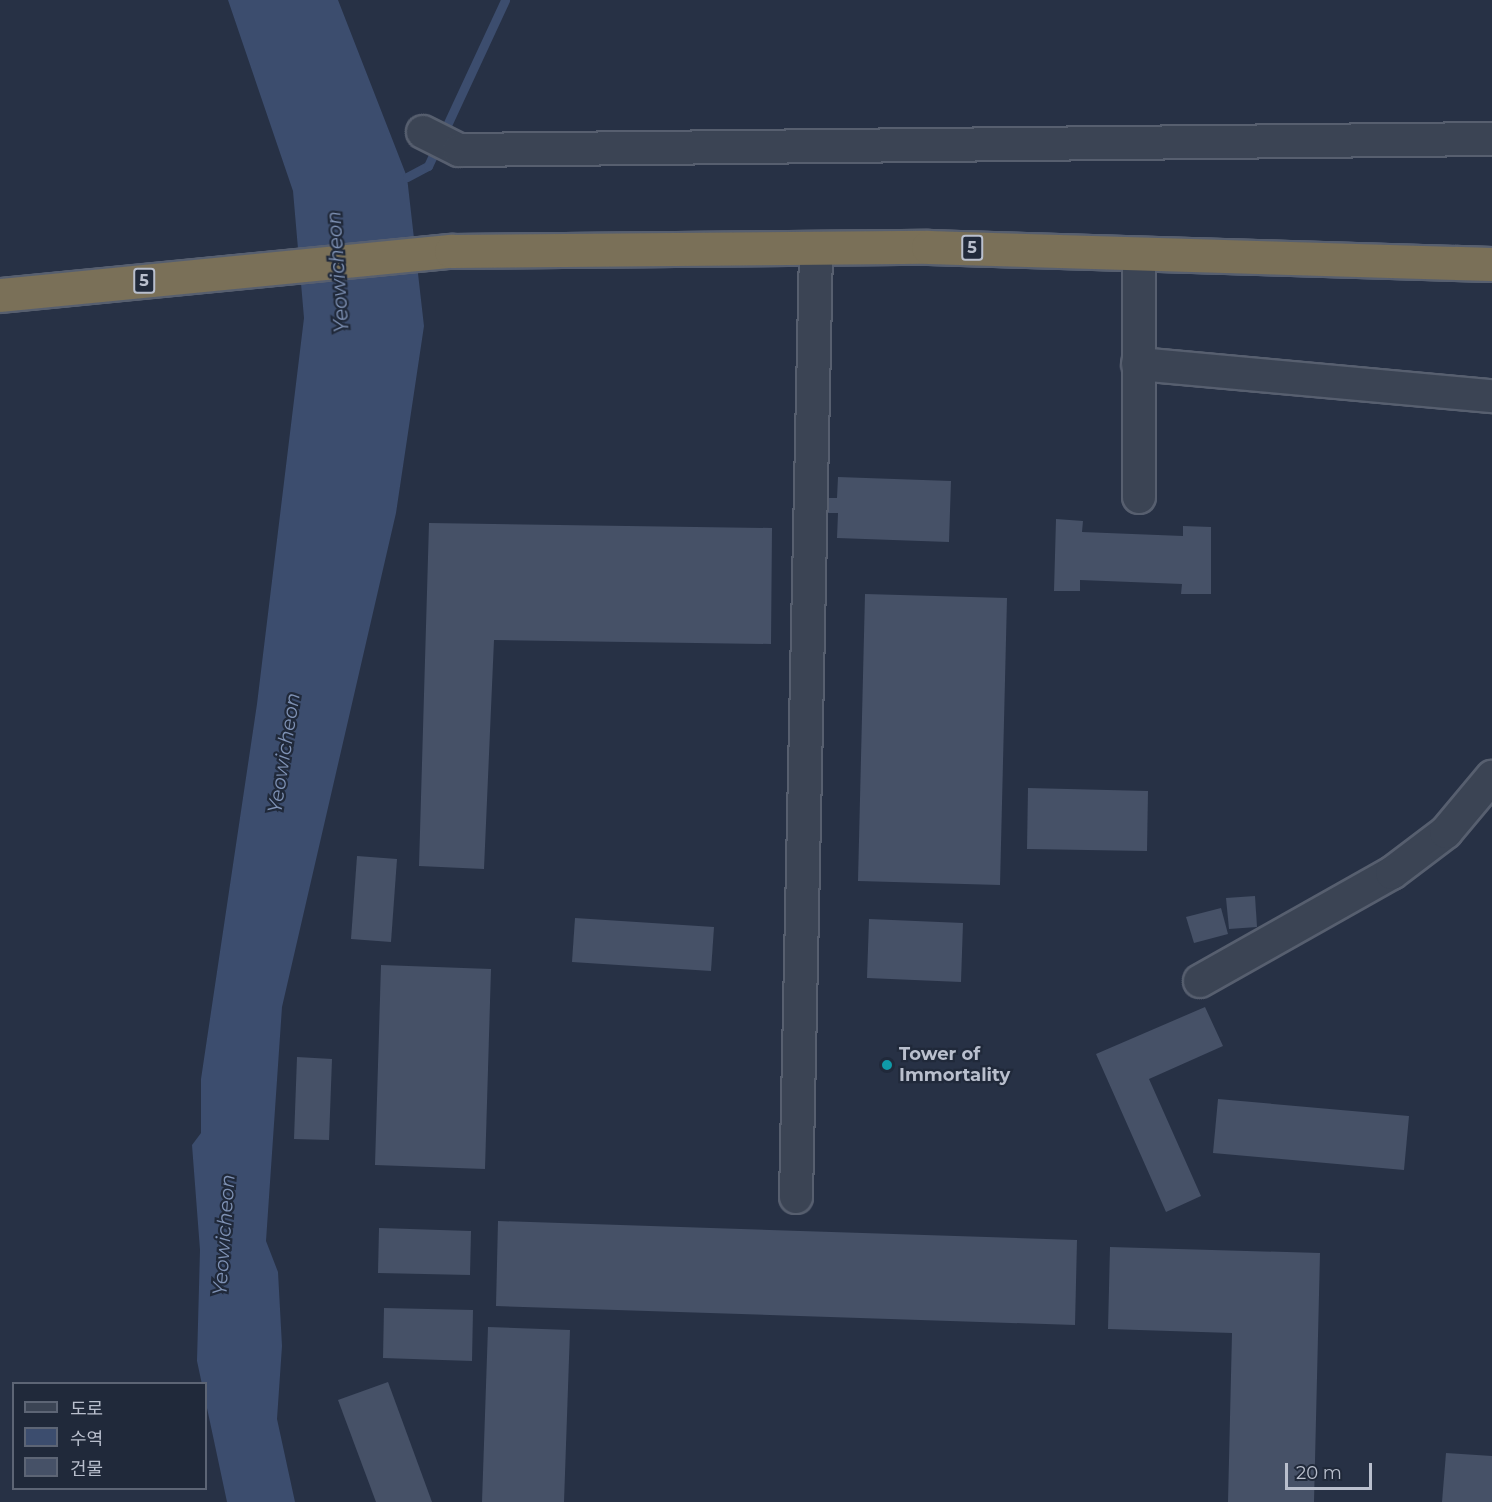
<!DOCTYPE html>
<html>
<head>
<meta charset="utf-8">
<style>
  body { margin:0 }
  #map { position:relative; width:1492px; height:1502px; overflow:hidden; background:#273145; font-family:Montserrat,"Noto Sans KR",sans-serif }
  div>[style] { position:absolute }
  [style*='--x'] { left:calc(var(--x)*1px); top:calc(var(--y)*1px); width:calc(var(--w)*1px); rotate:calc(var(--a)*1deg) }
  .water>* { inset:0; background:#3c4d6e }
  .stream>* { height:9px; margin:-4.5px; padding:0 4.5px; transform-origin:4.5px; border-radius:4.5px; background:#3c4d6e }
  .building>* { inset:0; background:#465167 }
  .roads { filter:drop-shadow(2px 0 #575f6f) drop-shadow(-2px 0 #575f6f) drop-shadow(0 2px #575f6f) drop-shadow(0 -2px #575f6f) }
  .minor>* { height:32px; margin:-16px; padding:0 16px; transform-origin:16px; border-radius:16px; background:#3b4454 }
  .highway>* { height:33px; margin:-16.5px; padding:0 16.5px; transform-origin:16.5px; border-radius:16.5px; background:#7a7058 }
  .dots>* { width:16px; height:16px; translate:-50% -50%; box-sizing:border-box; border:3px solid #20293a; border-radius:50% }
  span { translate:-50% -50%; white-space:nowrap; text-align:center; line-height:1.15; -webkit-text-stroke:4.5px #20293a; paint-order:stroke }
  .shield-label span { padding:2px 4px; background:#20293a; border:2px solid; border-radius:4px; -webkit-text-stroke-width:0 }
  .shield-label { font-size:16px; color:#b9bfcd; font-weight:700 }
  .poi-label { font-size:18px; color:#b9bfcd; font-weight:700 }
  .left { translate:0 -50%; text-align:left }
  .water-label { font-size:20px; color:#7f92b5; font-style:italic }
  .legend { position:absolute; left:12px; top:1382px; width:195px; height:108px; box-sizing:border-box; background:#20293a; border:2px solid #5d6575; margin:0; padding:8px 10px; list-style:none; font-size:18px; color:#b9bfcd }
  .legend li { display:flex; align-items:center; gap:12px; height:30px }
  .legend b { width:30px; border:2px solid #5d6575 }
  .scale { position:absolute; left:1285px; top:1463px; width:87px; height:27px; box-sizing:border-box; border:3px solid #b9bfcd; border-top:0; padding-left:8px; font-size:18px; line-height:21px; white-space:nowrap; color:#b9bfcd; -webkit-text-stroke:4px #20293a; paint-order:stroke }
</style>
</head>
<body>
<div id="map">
  <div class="water">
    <i style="clip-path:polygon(228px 0,338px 0,407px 177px,424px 326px,396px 513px,282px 1007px,266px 1241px,278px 1272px,282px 1346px,277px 1419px,295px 1502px,227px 1502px,197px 1361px,200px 1250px,192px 1145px,201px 1133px,201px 1079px,257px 704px,304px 318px,293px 191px)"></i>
  </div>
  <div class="stream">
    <i style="--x:407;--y:177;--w:24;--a:-28"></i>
    <i style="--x:428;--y:166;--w:183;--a:-65.1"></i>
  </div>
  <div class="building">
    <i style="clip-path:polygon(838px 477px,951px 481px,949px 542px,837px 538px,838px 513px,817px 513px,817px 498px,837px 498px)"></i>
    <i style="clip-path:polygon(1056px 519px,1083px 521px,1082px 532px,1183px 536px,1183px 526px,1211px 527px,1211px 594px,1181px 594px,1182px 584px,1080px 580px,1080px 591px,1054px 591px)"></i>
    <i style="clip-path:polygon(429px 523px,772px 528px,771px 644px,494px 640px,484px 869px,419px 866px)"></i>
    <i style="clip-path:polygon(865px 594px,1007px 598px,1000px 885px,858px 881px)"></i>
    <i style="clip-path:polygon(1028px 788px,1148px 791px,1147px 851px,1027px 849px)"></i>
    <i style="clip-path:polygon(357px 856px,397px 859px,391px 942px,351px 939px)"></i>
    <i style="clip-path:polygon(1255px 896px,1257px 927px,1229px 929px,1226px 898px)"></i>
    <i style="clip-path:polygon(1221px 908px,1228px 934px,1194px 943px,1186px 917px)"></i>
    <i style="clip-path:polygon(575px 918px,714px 927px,711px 971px,572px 962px)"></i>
    <i style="clip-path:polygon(869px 919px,963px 923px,961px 982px,867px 978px)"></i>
    <i style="clip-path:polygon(381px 965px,491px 969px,485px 1169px,375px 1165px)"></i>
    <i style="clip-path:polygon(1205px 1007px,1223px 1046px,1149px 1079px,1201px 1196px,1166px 1212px,1096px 1054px)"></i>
    <i style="clip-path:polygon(297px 1057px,332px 1059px,329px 1140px,294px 1139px)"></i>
    <i style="clip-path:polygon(1218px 1099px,1409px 1116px,1404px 1170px,1213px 1153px)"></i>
    <i style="clip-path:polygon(498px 1221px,1077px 1240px,1075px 1325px,496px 1306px)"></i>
    <i style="clip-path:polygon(379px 1228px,471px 1231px,470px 1275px,378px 1273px)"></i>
    <i style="clip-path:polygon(1110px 1247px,1320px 1253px,1314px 1502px,1228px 1502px,1232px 1333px,1108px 1329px)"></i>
    <i style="clip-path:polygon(384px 1308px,473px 1310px,472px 1361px,383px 1358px)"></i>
    <i style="clip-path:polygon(488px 1327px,570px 1330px,564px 1502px,482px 1502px)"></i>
    <i style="clip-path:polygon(388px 1382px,432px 1502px,376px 1502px,338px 1400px)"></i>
    <i style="clip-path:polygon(1446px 1453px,1492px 1456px,1492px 1502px,1442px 1502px)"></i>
  </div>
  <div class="roads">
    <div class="minor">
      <i style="--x:423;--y:132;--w:40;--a:26.6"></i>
      <i style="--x:459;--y:150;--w:1033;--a:-0.61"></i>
      <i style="--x:1138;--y:364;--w:355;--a:5.2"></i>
      <i style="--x:1139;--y:497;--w:243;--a:-90"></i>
      <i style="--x:1200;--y:981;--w:220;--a:-29.4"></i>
      <i style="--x:1392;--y:873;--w:68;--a:-37.2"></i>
      <i style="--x:1446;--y:832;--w:72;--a:-50.1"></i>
      <i style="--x:796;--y:1197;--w:949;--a:-88.79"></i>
    </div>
    <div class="highway">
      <i style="--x:0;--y:295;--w:453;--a:-5.6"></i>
      <i style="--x:451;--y:251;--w:477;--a:-0.5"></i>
      <i style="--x:928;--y:247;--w:564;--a:1.73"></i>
    </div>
  </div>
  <div class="dots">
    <i style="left:887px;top:1065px;background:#0f9aa8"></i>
  </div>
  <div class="shield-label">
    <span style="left:972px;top:248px">5</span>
    <span style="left:144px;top:281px">5</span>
  </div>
  <div class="poi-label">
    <span class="left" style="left:899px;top:1065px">Tower of<br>Immortality</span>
  </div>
  <div class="water-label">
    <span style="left:338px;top:272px;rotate:-94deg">Yeowicheon</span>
    <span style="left:284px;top:753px;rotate:-81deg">Yeowicheon</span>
    <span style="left:224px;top:1235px;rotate:-86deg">Yeowicheon</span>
  </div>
  <ul class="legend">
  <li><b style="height:8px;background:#3b4454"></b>도로</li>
  <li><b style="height:16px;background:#3c4d6e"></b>수역</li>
  <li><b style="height:16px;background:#465167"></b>건물</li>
  </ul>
  <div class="scale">20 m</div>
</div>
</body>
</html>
